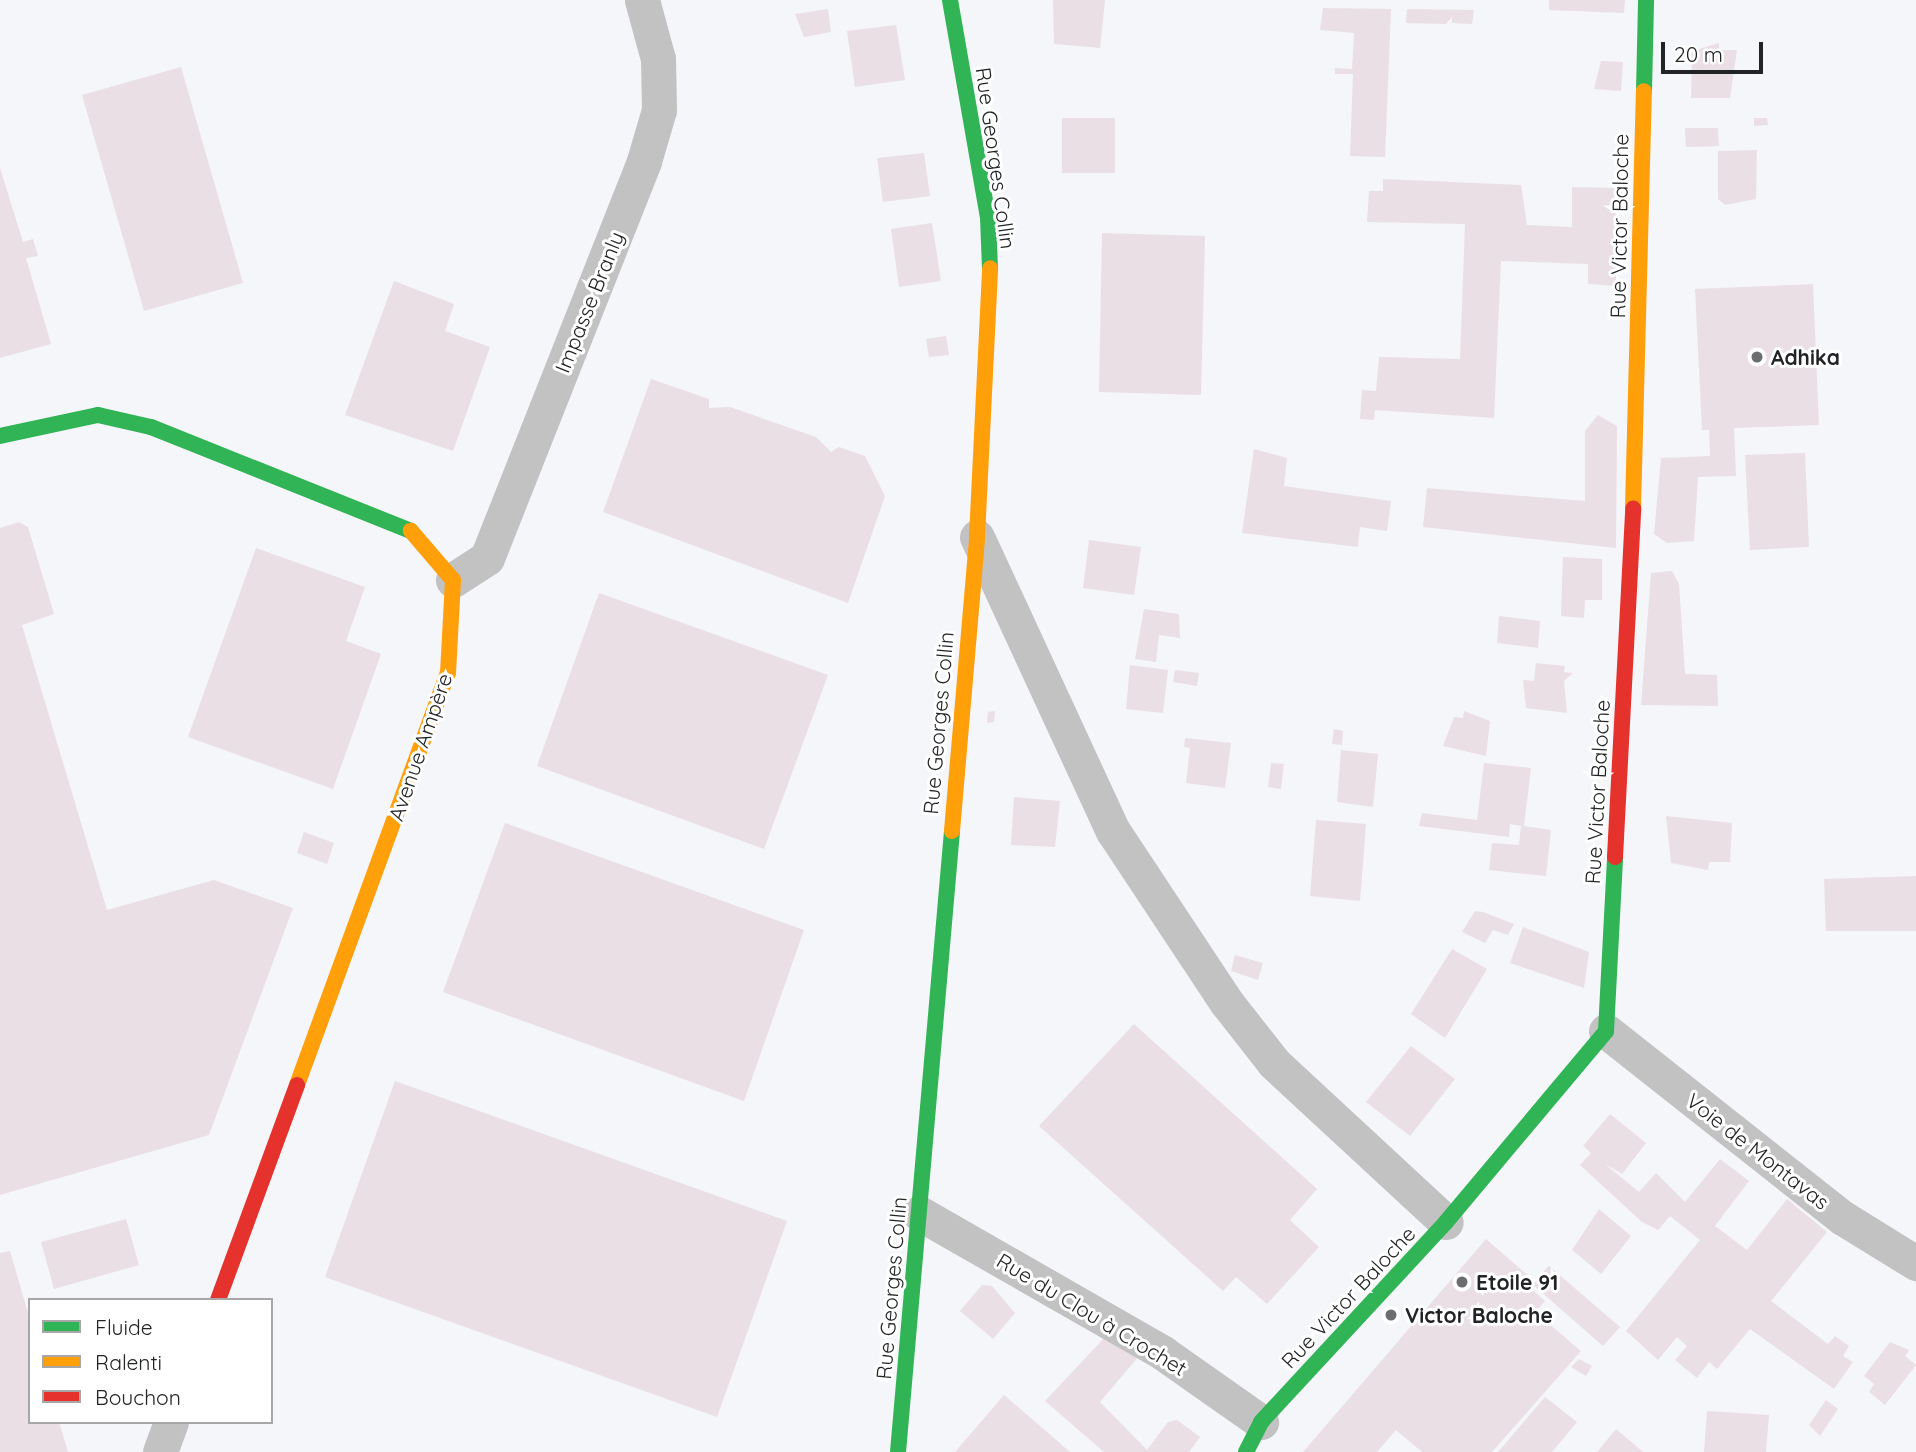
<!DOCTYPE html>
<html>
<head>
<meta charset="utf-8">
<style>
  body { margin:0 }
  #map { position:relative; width:1916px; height:1452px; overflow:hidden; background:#f4f6f9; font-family:Quicksand,sans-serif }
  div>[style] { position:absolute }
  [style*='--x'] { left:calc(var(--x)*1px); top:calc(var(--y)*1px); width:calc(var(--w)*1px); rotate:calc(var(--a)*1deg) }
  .building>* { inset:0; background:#eadfe5 }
  .street>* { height:35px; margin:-17.5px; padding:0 17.5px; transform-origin:17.5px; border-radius:17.5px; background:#c2c2c3 }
  .fast>* { height:16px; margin:-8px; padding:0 8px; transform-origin:8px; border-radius:8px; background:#30b455 }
  .slow>* { height:16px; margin:-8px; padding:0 8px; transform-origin:8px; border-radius:8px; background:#ff9f0a }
  .jam>* { height:16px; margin:-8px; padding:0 8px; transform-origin:8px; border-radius:8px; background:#e5322d }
  .dots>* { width:19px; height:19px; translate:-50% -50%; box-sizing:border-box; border:4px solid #fff; border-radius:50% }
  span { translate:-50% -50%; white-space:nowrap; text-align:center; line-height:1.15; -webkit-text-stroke:6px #fff; paint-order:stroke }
  .street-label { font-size:21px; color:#222325 }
  .poi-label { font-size:21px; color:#222325; font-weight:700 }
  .left { translate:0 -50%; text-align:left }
  .legend { position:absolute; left:28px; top:1298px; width:245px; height:126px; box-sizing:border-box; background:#fff; border:2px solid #a7a7a8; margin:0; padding:9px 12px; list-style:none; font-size:21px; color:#222325 }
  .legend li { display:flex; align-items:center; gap:14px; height:35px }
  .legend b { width:35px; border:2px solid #a7a7a8 }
  .scale { position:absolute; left:1661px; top:42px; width:102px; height:32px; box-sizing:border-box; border:4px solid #222325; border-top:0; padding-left:9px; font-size:21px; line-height:24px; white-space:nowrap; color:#222325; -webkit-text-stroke:5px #fff; paint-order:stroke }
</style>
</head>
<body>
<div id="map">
  <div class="building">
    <i style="clip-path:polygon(1053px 0,1105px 0,1100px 48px,1054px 44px)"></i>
    <i style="clip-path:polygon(1549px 0,1625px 0,1624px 13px,1549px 10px)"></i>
    <i style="clip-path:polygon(1323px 8px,1391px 9px,1385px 157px,1350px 156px,1353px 74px,1335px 74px,1335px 68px,1352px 69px,1354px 33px,1320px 30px)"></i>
    <i style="clip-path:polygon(828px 9px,831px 32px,804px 37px,795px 14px)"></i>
    <i style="clip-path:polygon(1407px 9px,1474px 10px,1472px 24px,1452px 23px,1452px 17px,1446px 24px,1406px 23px)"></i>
    <i style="clip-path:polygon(896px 25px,905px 80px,855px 87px,847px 31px)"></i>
    <i style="clip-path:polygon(1719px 43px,1719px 50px,1737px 50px,1730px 98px,1691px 98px,1692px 51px)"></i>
    <i style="clip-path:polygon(1601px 61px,1623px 62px,1621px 91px,1594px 89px)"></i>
    <i style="clip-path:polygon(181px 67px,243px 283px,144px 311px,82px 95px)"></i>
    <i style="clip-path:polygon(1062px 118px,1115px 118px,1115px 173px,1062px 173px)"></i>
    <i style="clip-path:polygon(1754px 118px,1767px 118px,1768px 125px,1754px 126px)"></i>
    <i style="clip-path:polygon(1685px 128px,1718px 128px,1719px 146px,1686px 147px)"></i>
    <i style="clip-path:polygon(1757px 150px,1756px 199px,1725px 205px,1718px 199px,1718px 151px)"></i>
    <i style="clip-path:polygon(924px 153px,930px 196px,883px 202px,877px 158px)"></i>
    <i style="clip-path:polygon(0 168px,23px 242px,33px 239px,38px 256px,26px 258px,51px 344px,0 358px)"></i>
    <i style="clip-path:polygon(1383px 179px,1521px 185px,1527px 225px,1572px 227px,1572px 187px,1617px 188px,1616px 286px,1588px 284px,1588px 264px,1501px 261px,1494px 418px,1375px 410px,1374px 420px,1360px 419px,1362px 390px,1376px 391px,1379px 357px,1460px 359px,1465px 224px,1367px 222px,1369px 191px,1383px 191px)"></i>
    <i style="clip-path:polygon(932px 223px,941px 281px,899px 287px,891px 229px)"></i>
    <i style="clip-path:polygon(1102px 233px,1205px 236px,1201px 395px,1099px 392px)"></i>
    <i style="clip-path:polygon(394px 281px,454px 304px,445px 331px,490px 347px,453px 451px,345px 415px)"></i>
    <i style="clip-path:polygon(1813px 284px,1819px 425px,1734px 428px,1736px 476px,1698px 477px,1694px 541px,1667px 543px,1654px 534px,1661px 458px,1710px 456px,1709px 430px,1702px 430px,1695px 289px)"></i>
    <i style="clip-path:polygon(946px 336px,949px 355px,929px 357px,926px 339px)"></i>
    <i style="clip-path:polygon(651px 379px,709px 399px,709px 408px,730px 407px,816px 437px,831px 452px,839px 447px,865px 456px,885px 496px,848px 603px,603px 512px)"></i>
    <i style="clip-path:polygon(1598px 415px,1617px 426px,1616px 548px,1423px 527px,1427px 488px,1585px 501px,1585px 431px)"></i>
    <i style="clip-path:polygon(1254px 449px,1287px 458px,1284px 486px,1391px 501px,1387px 531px,1360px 527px,1358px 547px,1242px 533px)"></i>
    <i style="clip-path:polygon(1805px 453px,1809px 547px,1750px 550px,1745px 455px)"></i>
    <i style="clip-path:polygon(19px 522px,28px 527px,54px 614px,22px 625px,107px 910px,214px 880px,293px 908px,209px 1135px,0 1195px,0 528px)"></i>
    <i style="clip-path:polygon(1089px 540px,1141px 547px,1134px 595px,1083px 588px)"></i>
    <i style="clip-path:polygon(256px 548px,365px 587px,346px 641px,381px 654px,333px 789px,188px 737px)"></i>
    <i style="clip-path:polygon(1563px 557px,1602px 559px,1602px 600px,1585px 600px,1584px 618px,1561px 616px)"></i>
    <i style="clip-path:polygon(1672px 571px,1679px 584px,1685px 674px,1717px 675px,1718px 706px,1641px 705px,1651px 573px)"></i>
    <i style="clip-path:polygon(599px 593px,828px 675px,764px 849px,537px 766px)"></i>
    <i style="clip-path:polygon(1144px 609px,1179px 614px,1180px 638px,1159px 635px,1156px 662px,1135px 659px)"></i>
    <i style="clip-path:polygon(1499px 616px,1540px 621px,1538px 648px,1497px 643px)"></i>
    <i style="clip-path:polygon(1536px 663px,1565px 666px,1564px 672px,1573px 673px,1564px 681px,1567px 713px,1526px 708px,1523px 680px,1534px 681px)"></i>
    <i style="clip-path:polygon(1130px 665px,1168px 670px,1163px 713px,1126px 709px)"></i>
    <i style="clip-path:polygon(1175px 670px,1199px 673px,1197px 686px,1173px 682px)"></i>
    <i style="clip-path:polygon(995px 711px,994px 722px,987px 723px,988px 712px)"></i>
    <i style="clip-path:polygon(1464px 711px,1490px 721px,1486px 756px,1443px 746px,1454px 717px,1463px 718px)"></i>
    <i style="clip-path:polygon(1334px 729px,1343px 731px,1342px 745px,1332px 744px)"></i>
    <i style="clip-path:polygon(1185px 738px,1231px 743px,1225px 788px,1186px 783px,1190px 748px,1184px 747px)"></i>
    <i style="clip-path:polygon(1341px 750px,1378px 754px,1373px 807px,1337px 802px)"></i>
    <i style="clip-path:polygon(1271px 763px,1284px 764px,1281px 789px,1268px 787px)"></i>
    <i style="clip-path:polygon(1484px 763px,1531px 768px,1524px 826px,1551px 830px,1546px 876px,1489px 870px,1492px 843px,1519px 845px,1521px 826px,1510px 824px,1509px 837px,1419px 826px,1422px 813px,1477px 820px)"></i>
    <i style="clip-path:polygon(1014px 797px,1060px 801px,1055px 847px,1011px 845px)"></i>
    <i style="clip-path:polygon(1666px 816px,1732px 823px,1730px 862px,1709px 862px,1708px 870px,1671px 863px)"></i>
    <i style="clip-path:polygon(1316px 820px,1366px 824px,1360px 901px,1310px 896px)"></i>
    <i style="clip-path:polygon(505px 823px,804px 930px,744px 1101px,443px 992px)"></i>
    <i style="clip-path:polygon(304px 832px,334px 843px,327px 864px,297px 853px)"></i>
    <i style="clip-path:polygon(1916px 876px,1916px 931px,1826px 931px,1824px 879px)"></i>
    <i style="clip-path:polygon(1475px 911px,1483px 912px,1514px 924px,1508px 935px,1493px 930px,1485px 943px,1462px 932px)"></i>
    <i style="clip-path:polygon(1523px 927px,1589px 952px,1584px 988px,1510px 963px)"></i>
    <i style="clip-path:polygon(1452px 949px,1487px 969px,1445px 1038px,1411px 1014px)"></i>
    <i style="clip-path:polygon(1235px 955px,1263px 963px,1258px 980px,1231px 971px)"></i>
    <i style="clip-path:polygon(1134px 1024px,1317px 1189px,1290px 1220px,1319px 1247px,1267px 1304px,1236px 1277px,1223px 1291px,1039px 1126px)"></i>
    <i style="clip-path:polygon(1411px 1046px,1455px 1079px,1410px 1136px,1366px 1102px)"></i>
    <i style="clip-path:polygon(395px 1081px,787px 1221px,717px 1417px,325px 1277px)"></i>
    <i style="clip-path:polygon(1610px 1114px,1646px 1143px,1622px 1174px,1605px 1164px,1639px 1192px,1656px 1173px,1685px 1202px,1720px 1159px,1749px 1181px,1715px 1226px,1747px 1250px,1787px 1199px,1827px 1232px,1771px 1301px,1828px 1344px,1835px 1336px,1849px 1346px,1843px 1356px,1853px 1362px,1834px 1389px,1750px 1329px,1717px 1369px,1709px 1362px,1697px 1378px,1675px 1360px,1687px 1346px,1677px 1337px,1658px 1360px,1626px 1331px,1700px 1240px,1670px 1216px,1658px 1230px,1642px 1222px,1580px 1165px,1591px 1153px,1583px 1146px)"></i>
    <i style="clip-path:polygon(1599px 1209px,1631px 1236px,1601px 1274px,1572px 1250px)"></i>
    <i style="clip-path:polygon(126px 1219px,139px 1265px,54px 1289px,41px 1242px)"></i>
    <i style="clip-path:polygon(1486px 1239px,1532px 1279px,1527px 1285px,1545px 1301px,1535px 1312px,1581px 1351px,1492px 1452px,1422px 1452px,1396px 1430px,1377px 1452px,1303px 1452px)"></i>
    <i style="clip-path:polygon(10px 1251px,30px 1320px,30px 1422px,59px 1422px,68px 1452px,0 1452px,0 1253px)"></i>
    <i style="clip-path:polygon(1549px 1266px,1620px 1327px,1603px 1346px,1532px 1284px)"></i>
    <i style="clip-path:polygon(982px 1285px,992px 1286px,1015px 1313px,993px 1339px,960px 1311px)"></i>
    <i style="clip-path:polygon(1106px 1336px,1139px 1356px,1100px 1402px,1147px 1450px,1168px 1422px,1177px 1420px,1200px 1437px,1189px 1452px,1104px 1452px,1045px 1401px)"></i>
    <i style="clip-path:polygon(1890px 1342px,1909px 1350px,1905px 1356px,1916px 1365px,1885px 1405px,1869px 1392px,1874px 1384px,1864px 1376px)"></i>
    <i style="clip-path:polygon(1579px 1359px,1592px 1366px,1586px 1376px,1571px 1367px)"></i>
    <i style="clip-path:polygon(1004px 1395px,1070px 1452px,955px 1452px)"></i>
    <i style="clip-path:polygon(1545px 1397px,1577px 1422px,1552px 1452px,1498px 1452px)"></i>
    <i style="clip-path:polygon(1826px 1400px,1838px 1409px,1820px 1436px,1809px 1425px)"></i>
    <i style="clip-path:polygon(1707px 1411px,1769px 1415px,1766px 1452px,1704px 1452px)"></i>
    <i style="clip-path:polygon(1616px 1429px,1643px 1452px,1597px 1452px)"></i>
  </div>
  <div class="street">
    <i style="--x:977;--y:537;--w:324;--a:65.2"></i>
    <i style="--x:1113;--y:831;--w:206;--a:56.5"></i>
    <i style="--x:1227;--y:1003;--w:76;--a:51.9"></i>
    <i style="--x:1274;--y:1063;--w:234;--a:42.8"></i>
    <i style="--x:453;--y:580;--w:40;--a:-32.9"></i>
    <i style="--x:487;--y:558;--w:427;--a:-68.4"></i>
    <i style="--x:644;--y:161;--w:53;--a:-73.6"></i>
    <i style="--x:659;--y:110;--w:51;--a:-91.1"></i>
    <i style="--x:658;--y:59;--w:61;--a:-105.2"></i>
    <i style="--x:1606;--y:1031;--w:302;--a:38.3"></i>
    <i style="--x:1843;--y:1218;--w:86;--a:31.7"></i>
    <i style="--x:919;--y:1213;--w:281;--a:29.8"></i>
    <i style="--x:1163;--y:1353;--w:120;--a:35.1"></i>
    <i style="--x:160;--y:1452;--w:32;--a:-70"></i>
  </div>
  <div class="fast">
    <i style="--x:950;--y:0;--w:220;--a:80.1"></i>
    <i style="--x:988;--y:217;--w:51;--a:87.8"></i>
    <i style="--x:1644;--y:91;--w:91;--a:-88.7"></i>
    <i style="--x:0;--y:436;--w:100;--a:-12.1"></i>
    <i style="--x:98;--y:415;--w:54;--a:12.8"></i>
    <i style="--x:151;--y:427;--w:280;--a:21.8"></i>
    <i style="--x:898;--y:1452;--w:623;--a:-85.03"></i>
    <i style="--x:1246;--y:1452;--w:34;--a:-63"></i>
    <i style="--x:1261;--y:1422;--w:272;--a:-47.2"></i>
    <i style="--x:1446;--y:1222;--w:249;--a:-50"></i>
    <i style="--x:1606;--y:1031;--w:174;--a:-87"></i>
  </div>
  <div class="slow">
    <i style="--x:1633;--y:508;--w:417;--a:-88.5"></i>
    <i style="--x:952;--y:831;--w:295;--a:-85.1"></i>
    <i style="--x:977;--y:537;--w:269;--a:-87.2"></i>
    <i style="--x:297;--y:1085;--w:439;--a:-69.9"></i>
    <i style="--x:448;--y:673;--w:93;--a:-86.9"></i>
    <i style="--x:453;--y:580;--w:65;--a:-130.6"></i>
  </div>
  <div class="jam">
    <i style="--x:1615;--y:857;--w:349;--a:-87"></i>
    <i style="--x:218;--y:1300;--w:229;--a:-69.8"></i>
  </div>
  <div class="dots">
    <i style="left:1757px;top:357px;background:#6c6d6f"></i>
    <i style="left:1462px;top:1282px;background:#6c6d6f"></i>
    <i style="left:1391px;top:1315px;background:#6c6d6f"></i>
  </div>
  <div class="street-label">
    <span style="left:996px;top:158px;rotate:82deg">Rue Georges Collin</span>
    <span style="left:1619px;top:226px;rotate:-89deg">Rue Victor Baloche</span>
    <span style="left:589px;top:302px;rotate:-68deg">Impasse Branly</span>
    <span style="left:938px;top:723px;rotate:-85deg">Rue Georges Collin</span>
    <span style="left:420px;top:747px;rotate:-71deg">Avenue Ampère</span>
    <span style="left:1597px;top:792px;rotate:-87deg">Rue Victor Baloche</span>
    <span style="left:1758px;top:1151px;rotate:38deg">Voie de Montavas</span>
    <span style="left:891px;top:1288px;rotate:-85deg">Rue Georges Collin</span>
    <span style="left:1348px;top:1297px;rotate:-47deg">Rue Victor Baloche</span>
    <span style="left:1092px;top:1314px;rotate:31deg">Rue du Clou à Crochet</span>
  </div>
  <div class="poi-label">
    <span class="left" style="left:1771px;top:357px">Adhika</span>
    <span class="left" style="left:1476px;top:1282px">Etoile 91</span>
    <span class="left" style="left:1405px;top:1315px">Victor Baloche</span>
  </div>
  <ul class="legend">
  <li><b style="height:9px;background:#30b455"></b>Fluide</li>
  <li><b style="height:9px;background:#ff9f0a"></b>Ralenti</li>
  <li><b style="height:9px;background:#e5322d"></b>Bouchon</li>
  </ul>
  <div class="scale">20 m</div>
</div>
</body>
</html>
